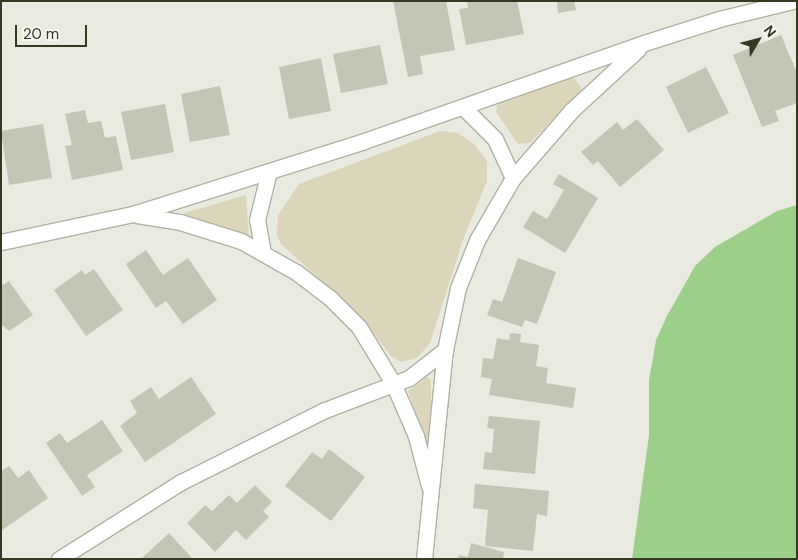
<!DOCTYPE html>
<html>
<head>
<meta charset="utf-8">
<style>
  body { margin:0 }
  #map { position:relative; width:798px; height:560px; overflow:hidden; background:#e9ebe0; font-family:"DM Sans",sans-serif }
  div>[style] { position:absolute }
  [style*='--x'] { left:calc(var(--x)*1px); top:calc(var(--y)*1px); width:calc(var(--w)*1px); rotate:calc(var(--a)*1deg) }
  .green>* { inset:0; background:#dbd6b9 }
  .water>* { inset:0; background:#9ccf89 }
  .building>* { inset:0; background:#c3c5b5 }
  .roads { filter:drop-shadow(1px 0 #afb2a3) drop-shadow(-1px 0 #afb2a3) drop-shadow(0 1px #afb2a3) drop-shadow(0 -1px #afb2a3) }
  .minor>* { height:15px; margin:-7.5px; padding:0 7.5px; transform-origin:7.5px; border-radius:7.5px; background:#fff }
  span { translate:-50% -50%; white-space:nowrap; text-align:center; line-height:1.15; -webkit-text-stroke:4.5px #f7f7f0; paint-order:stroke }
  .frame { position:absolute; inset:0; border:2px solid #333a21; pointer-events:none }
  .north { position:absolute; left:733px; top:15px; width:50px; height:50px; -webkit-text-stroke:4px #f7f7f0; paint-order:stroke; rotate:53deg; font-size:14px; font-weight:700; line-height:20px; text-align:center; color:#333a21 }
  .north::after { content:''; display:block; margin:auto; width:18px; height:22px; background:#333a21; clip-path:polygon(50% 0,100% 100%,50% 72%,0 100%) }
  .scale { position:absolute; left:15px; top:25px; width:72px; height:22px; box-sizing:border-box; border:2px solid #333a21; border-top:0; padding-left:6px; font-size:15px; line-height:18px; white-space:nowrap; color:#333a21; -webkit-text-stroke:4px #f7f7f0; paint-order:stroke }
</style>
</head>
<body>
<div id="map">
  <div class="green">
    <i style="clip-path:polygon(572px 75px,582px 89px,530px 143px,518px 144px,496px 112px,498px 102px)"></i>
    <i style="clip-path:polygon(440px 131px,458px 133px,474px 144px,487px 161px,487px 181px,464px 237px,430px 343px,417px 358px,401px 362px,391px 356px,361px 317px,281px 244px,277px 235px,278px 215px,299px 184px)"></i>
    <i style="clip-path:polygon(246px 195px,249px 239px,183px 220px,184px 213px)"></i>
    <i style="clip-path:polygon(427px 377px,431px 380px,431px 438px,425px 440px,408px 391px)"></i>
  </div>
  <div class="water">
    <i style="clip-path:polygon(797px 205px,797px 559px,632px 559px,649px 435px,649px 380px,656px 340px,667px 316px,695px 266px,715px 247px,777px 211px)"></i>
  </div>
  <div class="building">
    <i style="clip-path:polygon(393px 1px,446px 1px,455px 50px,420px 56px,423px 74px,408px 77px)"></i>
    <i style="clip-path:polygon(467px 1px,517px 1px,524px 34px,466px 45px,459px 9px,468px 8px)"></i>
    <i style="clip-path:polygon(557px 1px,574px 1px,576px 10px,558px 13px)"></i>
    <i style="clip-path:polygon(781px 35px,797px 73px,797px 103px,775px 111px,779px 121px,762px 127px,733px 55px)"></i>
    <i style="clip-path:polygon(380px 45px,388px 84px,341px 93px,333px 54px)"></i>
    <i style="clip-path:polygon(321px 58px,331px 111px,289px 119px,279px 67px)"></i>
    <i style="clip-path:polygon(706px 67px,729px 113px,688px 133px,666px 87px)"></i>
    <i style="clip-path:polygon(220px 86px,230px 135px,190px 142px,181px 94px)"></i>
    <i style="clip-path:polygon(165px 104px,174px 152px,131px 160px,121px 112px)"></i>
    <i style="clip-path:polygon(85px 110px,88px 123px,101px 121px,105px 138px,116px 136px,123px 170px,72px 180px,65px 146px,72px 145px,65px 114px)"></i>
    <i style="clip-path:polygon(637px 119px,664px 150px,620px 187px,598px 161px,593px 165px,581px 152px,617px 122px,623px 130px)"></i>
    <i style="clip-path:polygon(43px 124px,52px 178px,9px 185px,1px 131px)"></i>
    <i style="clip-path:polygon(559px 174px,598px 198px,565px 253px,523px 227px,533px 211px,547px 219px,564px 190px,553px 184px)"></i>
    <i style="clip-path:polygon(146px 250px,163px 275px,188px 258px,217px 300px,183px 324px,166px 301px,156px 308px,126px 264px)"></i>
    <i style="clip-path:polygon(518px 258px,556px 272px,537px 324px,525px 320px,522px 327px,487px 315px,493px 299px,502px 302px)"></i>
    <i style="clip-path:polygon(94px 269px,123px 310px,86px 336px,54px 290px,82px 270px,85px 275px)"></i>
    <i style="clip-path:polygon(9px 281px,33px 315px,9px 331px,1px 324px,1px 286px)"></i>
    <i style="clip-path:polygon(510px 333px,521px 334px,520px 342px,539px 345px,536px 366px,548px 368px,546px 383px,576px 388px,573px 408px,489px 395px,492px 379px,481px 377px,483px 358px,493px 359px,497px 338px,509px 340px)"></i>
    <i style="clip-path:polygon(191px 377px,216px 414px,145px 462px,120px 426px,137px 413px,130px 401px,151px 387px,159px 399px)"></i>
    <i style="clip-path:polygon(489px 416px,540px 421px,535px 474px,483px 469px,485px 452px,492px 453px,494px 429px,487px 428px)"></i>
    <i style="clip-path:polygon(102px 420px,123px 451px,87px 475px,95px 487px,82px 496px,46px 443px,60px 433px,67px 443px)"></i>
    <i style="clip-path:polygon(329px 449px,365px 477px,331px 521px,285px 486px,312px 452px,322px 459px)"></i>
    <i style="clip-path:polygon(9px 466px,18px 478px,29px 470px,48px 498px,1px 531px,1px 471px)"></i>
    <i style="clip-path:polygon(475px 484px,549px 491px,547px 516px,537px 514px,533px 551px,485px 546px,488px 510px,473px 508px)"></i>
    <i style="clip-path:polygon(255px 485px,272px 502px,263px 511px,269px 517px,246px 540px,236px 530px,215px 552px,187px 523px,205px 505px,212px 511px,229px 495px,237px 503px)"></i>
    <i style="clip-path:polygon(169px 533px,193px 559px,141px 559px)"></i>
    <i style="clip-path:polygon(471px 543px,504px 552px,503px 559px,458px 559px,459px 555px,468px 557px)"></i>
  </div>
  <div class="roads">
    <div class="minor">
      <i style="--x:463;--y:107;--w:45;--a:45"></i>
      <i style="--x:495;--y:139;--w:43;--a:65.2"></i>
      <i style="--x:137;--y:215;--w:44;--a:9.2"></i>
      <i style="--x:180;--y:222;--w:64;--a:17.3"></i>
      <i style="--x:241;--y:241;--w:63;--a:29.4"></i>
      <i style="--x:296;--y:272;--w:43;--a:37.4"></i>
      <i style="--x:330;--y:298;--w:41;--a:45"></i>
      <i style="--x:359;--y:327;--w:66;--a:58.7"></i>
      <i style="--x:393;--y:383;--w:58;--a:66.5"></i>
      <i style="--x:416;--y:436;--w:52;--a:75.4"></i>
      <i style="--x:1;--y:242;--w:135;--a:-12"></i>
      <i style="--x:133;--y:214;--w:242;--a:-17.5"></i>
      <i style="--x:364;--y:141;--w:297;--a:-19.3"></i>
      <i style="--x:644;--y:43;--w:79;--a:-17.7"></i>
      <i style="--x:719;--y:19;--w:76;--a:-13.7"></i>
      <i style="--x:263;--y:253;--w:34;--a:-100"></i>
      <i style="--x:257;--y:220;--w:50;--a:-76.2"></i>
      <i style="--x:59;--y:559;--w:144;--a:-32.3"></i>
      <i style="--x:181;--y:482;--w:161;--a:-26.6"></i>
      <i style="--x:325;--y:410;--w:90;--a:-20.9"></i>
      <i style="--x:409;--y:378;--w:46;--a:-37.9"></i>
      <i style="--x:424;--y:559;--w:210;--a:-84.3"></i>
      <i style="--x:445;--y:350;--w:63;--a:-78.2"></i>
      <i style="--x:458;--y:288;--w:52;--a:-68.4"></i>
      <i style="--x:477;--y:240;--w:72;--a:-59.9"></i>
      <i style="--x:513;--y:178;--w:90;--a:-49.1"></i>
      <i style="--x:572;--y:110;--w:90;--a:-42.7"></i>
    </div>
  </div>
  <div class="frame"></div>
  <div class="north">N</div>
  <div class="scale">20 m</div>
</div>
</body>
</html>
